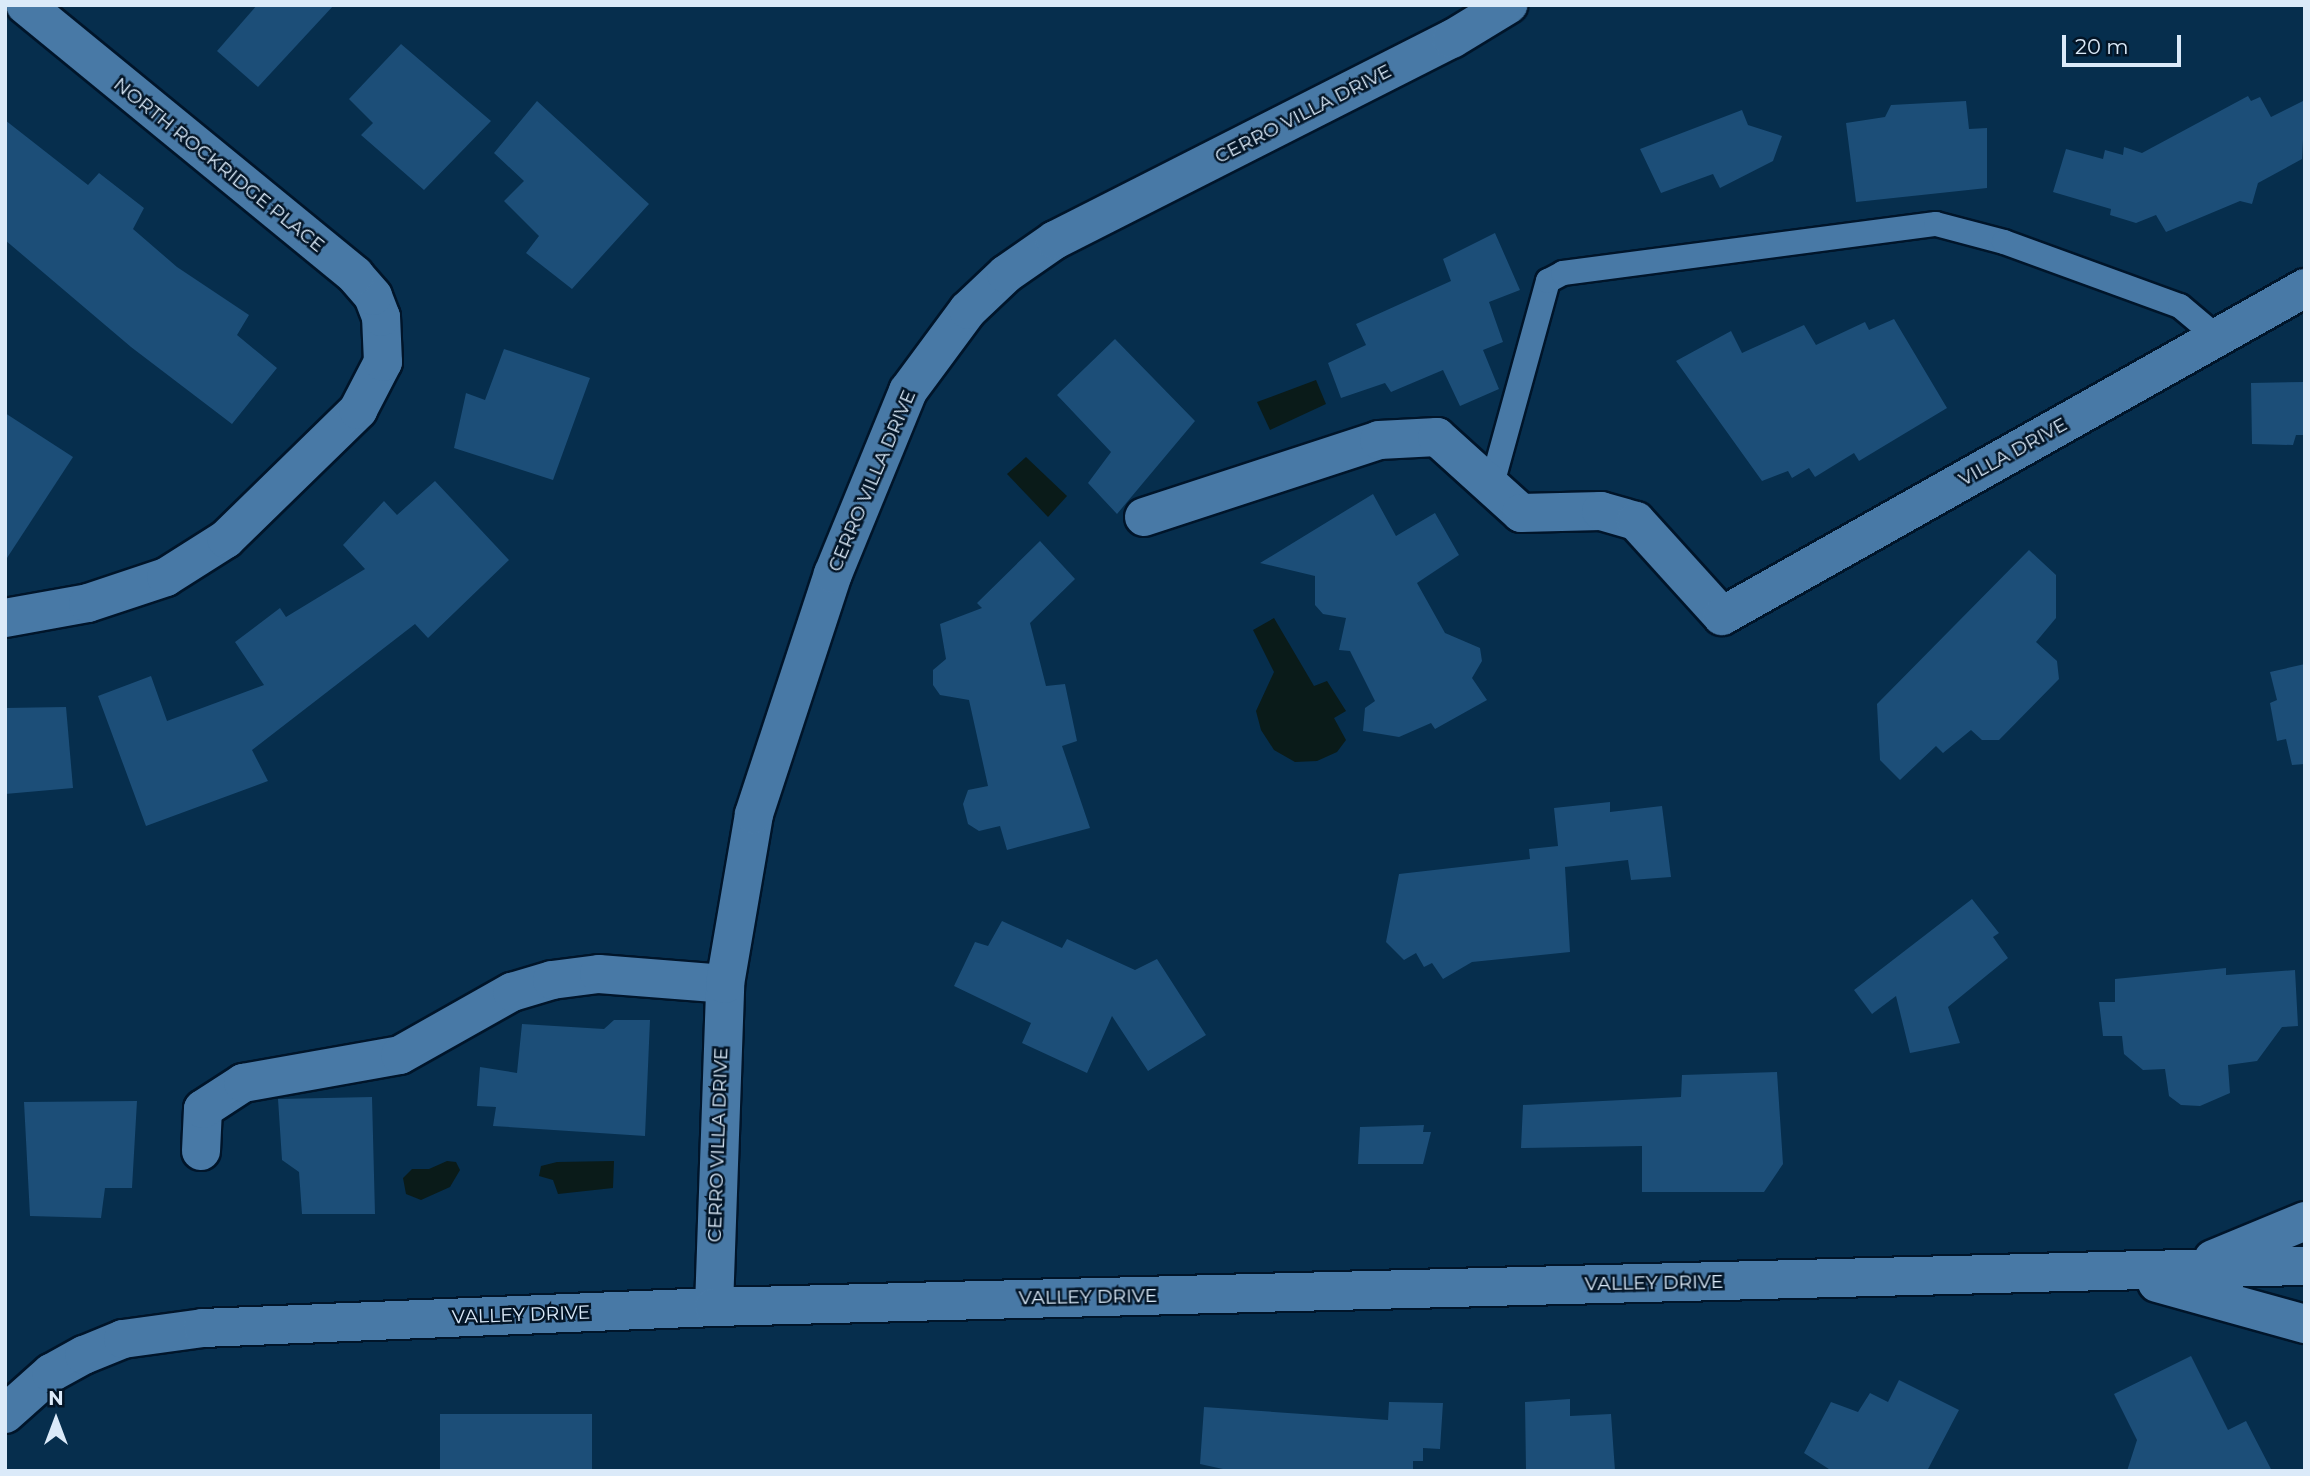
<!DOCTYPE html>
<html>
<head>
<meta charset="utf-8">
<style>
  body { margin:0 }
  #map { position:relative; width:2310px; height:1476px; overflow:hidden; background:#062e4d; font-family:Montserrat,sans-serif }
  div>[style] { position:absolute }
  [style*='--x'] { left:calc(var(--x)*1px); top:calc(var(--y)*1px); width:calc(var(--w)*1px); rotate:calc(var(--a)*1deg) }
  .water>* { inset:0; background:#0a1b19 }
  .building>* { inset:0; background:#1c4e78 }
  .roads { filter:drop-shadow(2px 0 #00152a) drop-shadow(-2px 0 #00152a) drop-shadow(0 2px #00152a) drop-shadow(0 -2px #00152a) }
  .service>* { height:24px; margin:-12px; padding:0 12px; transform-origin:12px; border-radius:12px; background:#4879a6 }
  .minor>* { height:38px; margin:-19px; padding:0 19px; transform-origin:19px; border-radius:19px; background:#4879a6 }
  .tertiary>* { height:38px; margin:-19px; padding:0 19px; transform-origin:19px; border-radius:19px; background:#4879a6 }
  span { translate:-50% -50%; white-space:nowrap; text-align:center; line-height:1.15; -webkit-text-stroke:5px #031527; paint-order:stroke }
  .street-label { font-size:19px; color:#dbeaf9 }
  .frame { position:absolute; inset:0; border:7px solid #dbeaf9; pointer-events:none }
  .north { position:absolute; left:21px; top:1385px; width:70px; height:70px; -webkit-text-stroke:5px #031527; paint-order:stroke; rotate:0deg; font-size:19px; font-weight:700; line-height:28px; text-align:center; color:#dbeaf9 }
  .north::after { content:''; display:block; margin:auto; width:24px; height:32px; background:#dbeaf9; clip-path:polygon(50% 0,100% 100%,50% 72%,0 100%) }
  .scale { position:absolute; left:2062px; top:35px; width:119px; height:32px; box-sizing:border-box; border:4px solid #dbeaf9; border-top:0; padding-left:9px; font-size:21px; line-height:24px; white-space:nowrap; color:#dbeaf9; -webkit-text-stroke:5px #031527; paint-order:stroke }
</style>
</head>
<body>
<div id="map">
  <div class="water">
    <i style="clip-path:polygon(1316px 380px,1326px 404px,1270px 430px,1257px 402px)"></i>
    <i style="clip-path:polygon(1026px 457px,1067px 496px,1048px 517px,1007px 474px)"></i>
    <i style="clip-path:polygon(1274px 618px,1314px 686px,1327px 681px,1346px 711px,1334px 718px,1346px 740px,1337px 752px,1317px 761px,1295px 762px,1274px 750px,1261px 730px,1256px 711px,1274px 672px,1253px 630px)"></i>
    <i style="clip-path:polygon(447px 1161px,456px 1162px,460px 1170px,450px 1187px,421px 1200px,406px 1194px,403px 1178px,412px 1169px,429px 1169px)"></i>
    <i style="clip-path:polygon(614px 1161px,613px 1188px,558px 1194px,553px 1180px,539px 1176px,541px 1166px,557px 1162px)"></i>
  </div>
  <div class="building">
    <i style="clip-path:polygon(257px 5px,334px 5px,258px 87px,217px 51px)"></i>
    <i style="clip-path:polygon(401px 44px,491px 121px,424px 190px,361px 135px,373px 123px,349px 99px)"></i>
    <i style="clip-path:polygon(2248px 96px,2251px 101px,2260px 97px,2271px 117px,2305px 100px,2302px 159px,2258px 183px,2252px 204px,2240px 201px,2166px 232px,2156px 215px,2136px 223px,2110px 215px,2111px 209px,2053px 192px,2066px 149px,2103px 159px,2105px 150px,2123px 155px,2124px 147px,2142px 153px)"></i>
    <i style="clip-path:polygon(537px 101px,649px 204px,572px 289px,526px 253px,539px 236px,504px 201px,524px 181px,494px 153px)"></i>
    <i style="clip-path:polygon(1966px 101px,1969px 129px,1987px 128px,1987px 188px,1856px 202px,1846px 123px,1885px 117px,1891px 105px)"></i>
    <i style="clip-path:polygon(1742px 110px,1748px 125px,1782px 136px,1773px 161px,1720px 188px,1713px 174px,1661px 193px,1640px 149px)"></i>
    <i style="clip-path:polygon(5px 120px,88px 185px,99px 173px,144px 208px,133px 229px,177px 267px,249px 315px,237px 335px,277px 368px,232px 424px,131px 347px,5px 240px)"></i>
    <i style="clip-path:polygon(1495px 233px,1520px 290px,1489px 302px,1503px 342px,1483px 350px,1499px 389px,1460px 406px,1443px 370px,1391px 392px,1385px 383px,1341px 398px,1328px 363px,1366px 345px,1356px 324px,1451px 281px,1443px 259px)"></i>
    <i style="clip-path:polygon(1894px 319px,1947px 408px,1859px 461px,1854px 453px,1815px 477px,1809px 468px,1792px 478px,1788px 471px,1762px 481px,1676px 361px,1731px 331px,1742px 353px,1804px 325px,1816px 345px,1865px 322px,1869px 330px)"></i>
    <i style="clip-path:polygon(1115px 339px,1195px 421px,1117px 514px,1088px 483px,1111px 452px,1057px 395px)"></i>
    <i style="clip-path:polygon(504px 349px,590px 378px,553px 480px,454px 448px,466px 393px,485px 400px)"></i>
    <i style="clip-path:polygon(2305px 382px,2305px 435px,2296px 435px,2293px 445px,2252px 444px,2251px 383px)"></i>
    <i style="clip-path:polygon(5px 413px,73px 457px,5px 561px)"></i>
    <i style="clip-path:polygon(435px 481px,509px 560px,428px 638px,415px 624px,252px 750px,268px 781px,146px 826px,98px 696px,151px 676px,167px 721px,264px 685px,235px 642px,280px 608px,286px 617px,365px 569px,343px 545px,384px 501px,397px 515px)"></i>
    <i style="clip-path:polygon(1373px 494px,1396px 536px,1435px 513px,1459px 555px,1417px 583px,1445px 633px,1480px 648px,1482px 661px,1472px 678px,1487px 700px,1435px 729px,1431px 723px,1399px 737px,1363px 731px,1365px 708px,1375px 701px,1350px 651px,1339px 650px,1346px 618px,1323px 614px,1315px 605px,1315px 576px,1260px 563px)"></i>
    <i style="clip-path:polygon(1040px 541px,1075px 579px,1030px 623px,1046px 686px,1065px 684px,1077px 741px,1062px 746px,1090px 828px,1007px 850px,1000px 826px,979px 831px,968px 824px,963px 804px,968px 790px,988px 786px,969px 700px,940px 695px,933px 685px,933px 670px,946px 659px,940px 624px,982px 608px,977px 603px)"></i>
    <i style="clip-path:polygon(2029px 550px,2056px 575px,2056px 618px,2036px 642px,2057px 661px,2059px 679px,1999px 740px,1982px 740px,1971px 730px,1943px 753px,1936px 746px,1900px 780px,1880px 760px,1877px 704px)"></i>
    <i style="clip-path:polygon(2305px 664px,2305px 764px,2292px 765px,2286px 739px,2277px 741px,2270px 703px,2277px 700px,2270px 672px)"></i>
    <i style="clip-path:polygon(66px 707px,73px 788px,5px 794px,5px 708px)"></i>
    <i style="clip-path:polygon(1610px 802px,1610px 812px,1662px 806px,1671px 877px,1631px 880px,1628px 860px,1565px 867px,1570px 952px,1472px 962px,1443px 979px,1432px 963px,1424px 967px,1416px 953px,1404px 960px,1386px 942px,1399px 874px,1530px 859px,1529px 849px,1558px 846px,1554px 808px)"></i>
    <i style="clip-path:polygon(1972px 899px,1999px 933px,1993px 937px,2008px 958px,1948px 1007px,1960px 1043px,1910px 1053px,1896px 996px,1872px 1014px,1854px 990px)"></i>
    <i style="clip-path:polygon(1002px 921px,1062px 948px,1067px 939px,1135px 970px,1157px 959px,1206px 1035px,1148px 1071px,1112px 1016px,1087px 1073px,1022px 1043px,1031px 1023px,954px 986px,975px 942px,988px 946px)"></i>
    <i style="clip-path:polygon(2226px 968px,2226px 975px,2295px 970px,2298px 1026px,2282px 1027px,2257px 1061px,2228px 1065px,2230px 1093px,2200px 1106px,2181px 1105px,2169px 1096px,2165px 1069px,2143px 1070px,2124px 1054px,2122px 1036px,2103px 1036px,2099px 1002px,2115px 1002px,2115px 979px)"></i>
    <i style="clip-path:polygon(614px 1020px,650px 1020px,645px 1136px,493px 1126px,496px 1107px,477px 1106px,480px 1067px,517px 1073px,522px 1024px,604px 1029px)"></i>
    <i style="clip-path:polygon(1777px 1072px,1783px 1164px,1764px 1192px,1642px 1192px,1642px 1146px,1521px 1148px,1523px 1105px,1681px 1097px,1682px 1075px)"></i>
    <i style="clip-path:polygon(372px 1097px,375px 1214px,302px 1214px,299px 1172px,282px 1160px,278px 1099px)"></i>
    <i style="clip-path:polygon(137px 1101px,132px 1188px,105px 1188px,101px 1218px,30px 1216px,24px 1102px)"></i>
    <i style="clip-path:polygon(1424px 1125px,1423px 1132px,1431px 1132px,1423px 1164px,1358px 1164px,1360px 1127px)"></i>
    <i style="clip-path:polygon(2191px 1356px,2228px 1430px,2246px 1421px,2272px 1471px,2127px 1471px,2137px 1440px,2114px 1394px)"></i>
    <i style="clip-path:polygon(1899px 1380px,1959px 1410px,1927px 1471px,1832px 1471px,1804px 1453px,1831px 1402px,1858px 1412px,1870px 1393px,1888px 1402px)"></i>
    <i style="clip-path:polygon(1570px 1399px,1570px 1416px,1611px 1414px,1615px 1471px,1526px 1471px,1525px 1402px)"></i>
    <i style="clip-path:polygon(1389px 1402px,1443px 1403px,1440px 1449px,1423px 1448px,1423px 1461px,1413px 1461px,1413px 1471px,1232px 1471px,1200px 1464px,1204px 1407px,1388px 1420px)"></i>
    <i style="clip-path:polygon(440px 1414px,592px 1414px,592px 1469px,440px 1469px)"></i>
  </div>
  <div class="roads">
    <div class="service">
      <i style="--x:1492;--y:484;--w:211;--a:-74.6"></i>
      <i style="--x:1548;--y:281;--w:17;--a:-28"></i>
      <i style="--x:1563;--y:273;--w:376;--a:-7.5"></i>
      <i style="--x:1936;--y:224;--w:70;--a:14.8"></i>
      <i style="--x:2004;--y:242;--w:187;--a:20"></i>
      <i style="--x:2180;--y:306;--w:48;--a:40"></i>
    </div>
    <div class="minor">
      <i style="--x:1144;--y:517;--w:247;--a:-18.1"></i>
      <i style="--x:1379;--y:440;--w:58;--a:-3"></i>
      <i style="--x:1437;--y:437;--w:113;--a:42.1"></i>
      <i style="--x:1521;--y:513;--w:80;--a:-1.4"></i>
      <i style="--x:1601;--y:511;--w:36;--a:16"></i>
      <i style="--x:1636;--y:521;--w:128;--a:47.8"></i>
      <i style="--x:1722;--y:616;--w:669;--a:-29.36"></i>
      <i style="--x:5;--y:618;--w:84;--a:-10.2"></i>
      <i style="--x:88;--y:603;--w:82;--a:-18.4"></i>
      <i style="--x:166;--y:577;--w:71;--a:-32.3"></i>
      <i style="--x:226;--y:539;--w:185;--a:-44.3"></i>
      <i style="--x:358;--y:410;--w:54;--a:-62.5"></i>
      <i style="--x:383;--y:362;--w:45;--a:-92.5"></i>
      <i style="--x:381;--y:317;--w:22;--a:-111"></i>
      <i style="--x:373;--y:296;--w:28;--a:-131"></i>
      <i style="--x:355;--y:275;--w:426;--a:-140.7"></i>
      <i style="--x:201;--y:1151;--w:42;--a:-87.3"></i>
      <i style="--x:203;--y:1109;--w:48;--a:-33"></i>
      <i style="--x:243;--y:1083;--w:159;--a:-10.1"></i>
      <i style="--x:400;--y:1055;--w:129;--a:-29.4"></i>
      <i style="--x:512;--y:992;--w:42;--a:-16.7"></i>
      <i style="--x:552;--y:980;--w:47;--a:-7.3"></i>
      <i style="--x:599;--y:974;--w:126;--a:4.5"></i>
    </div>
    <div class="tertiary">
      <i style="--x:2213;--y:1259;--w:100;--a:-22.4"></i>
      <i style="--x:2157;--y:1283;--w:154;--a:15.5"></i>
      <i style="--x:714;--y:1307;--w:323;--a:-88"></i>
      <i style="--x:725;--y:984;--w:172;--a:-80.3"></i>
      <i style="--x:754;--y:814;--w:253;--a:-71.8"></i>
      <i style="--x:833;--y:574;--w:198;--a:-67.7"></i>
      <i style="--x:908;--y:391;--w:101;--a:-53.5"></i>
      <i style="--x:968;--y:310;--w:52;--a:-43.5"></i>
      <i style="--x:1006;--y:274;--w:60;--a:-34.8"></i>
      <i style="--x:1055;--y:240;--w:445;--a:-26.9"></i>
      <i style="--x:1452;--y:39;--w:66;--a:-31.3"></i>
      <i style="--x:5;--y:1414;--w:62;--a:-41.7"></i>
      <i style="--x:51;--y:1373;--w:38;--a:-29"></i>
      <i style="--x:84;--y:1355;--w:42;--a:-22.3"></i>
      <i style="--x:123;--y:1339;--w:81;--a:-7.8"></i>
      <i style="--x:203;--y:1328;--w:511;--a:-2.35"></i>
      <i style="--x:714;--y:1307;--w:1592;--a:-1.48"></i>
    </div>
  </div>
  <div class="street-label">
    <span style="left:1303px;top:114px;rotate:-27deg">CERRO VILLA DRIVE</span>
    <span style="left:219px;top:165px;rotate:39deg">NORTH ROCKRIDGE PLACE</span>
    <span style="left:2013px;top:452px;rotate:-29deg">VILLA DRIVE</span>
    <span style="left:872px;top:481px;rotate:-67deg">CERRO VILLA DRIVE</span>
    <span style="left:718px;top:1145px;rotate:-88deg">CERRO VILLA DRIVE</span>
    <span style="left:1654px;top:1283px;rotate:-1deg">VALLEY DRIVE</span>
    <span style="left:1088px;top:1297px;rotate:-1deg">VALLEY DRIVE</span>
    <span style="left:521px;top:1315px;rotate:-2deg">VALLEY DRIVE</span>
  </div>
  <div class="frame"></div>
  <div class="north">N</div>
  <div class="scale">20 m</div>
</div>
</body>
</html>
